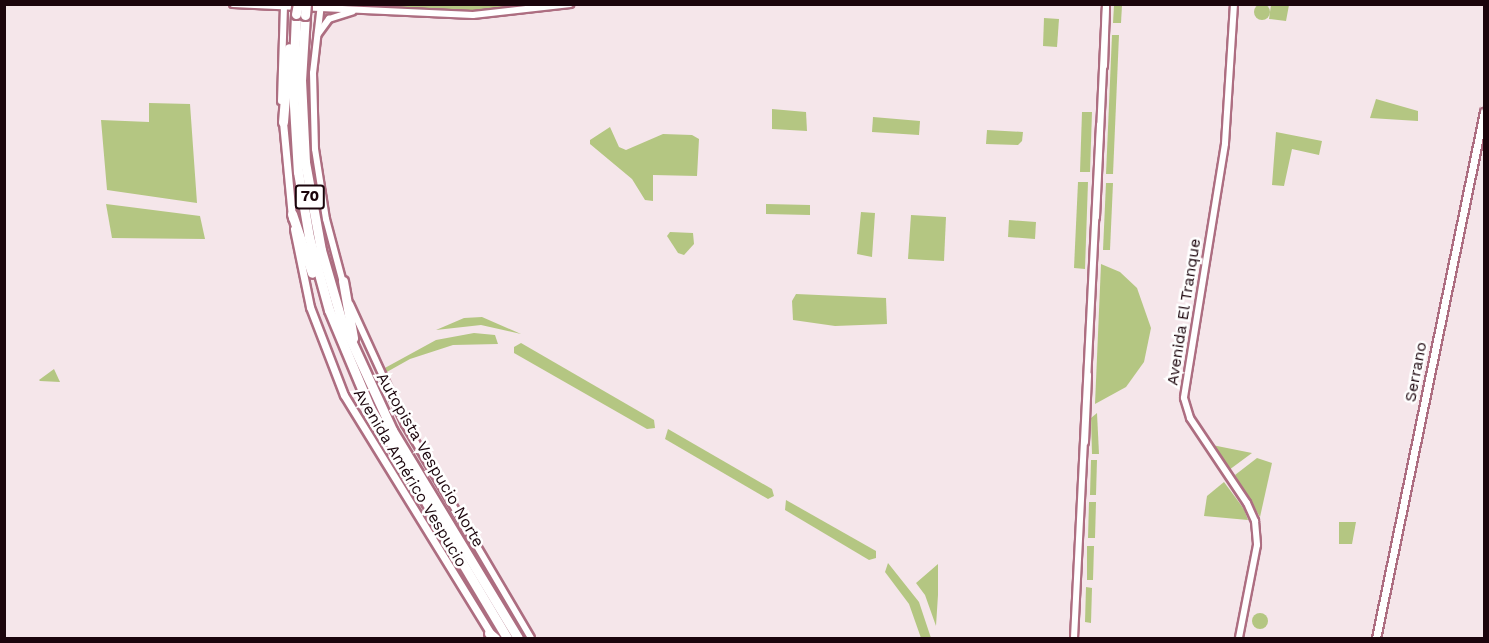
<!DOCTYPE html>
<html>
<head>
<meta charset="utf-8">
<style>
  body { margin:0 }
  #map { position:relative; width:1489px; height:643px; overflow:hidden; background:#f5e6ea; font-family:"Work Sans",sans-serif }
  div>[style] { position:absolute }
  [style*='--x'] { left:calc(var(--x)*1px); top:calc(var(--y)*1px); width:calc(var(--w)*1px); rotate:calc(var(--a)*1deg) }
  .green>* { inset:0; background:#b4c682 }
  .round { border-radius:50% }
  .roads { filter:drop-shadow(2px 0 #ad6e81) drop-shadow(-2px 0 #ad6e81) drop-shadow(0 2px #ad6e81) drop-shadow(0 -2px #ad6e81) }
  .tertiary>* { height:6px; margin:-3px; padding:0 3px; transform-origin:3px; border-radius:3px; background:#fff }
  .secondary>* { height:7px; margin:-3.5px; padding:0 3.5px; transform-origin:3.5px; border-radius:3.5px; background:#fff }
  .motorway>* { height:9px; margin:-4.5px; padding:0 4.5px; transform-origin:4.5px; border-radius:4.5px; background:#fff }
  .bridges { filter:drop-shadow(2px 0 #ad6e81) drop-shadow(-2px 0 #ad6e81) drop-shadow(0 2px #ad6e81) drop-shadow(0 -2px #ad6e81) }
  .motorway-bridge>* { height:9px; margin:-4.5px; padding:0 4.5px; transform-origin:4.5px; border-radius:4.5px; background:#fff }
  span { translate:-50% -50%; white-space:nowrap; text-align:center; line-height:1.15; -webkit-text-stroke:5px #fff; paint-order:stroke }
  .shield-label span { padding:2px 4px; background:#fff; border:2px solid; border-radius:4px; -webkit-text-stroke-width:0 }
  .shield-label { font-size:15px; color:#1b050c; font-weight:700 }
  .street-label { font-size:16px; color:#1b050c }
  .frame { position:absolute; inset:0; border:6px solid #1b050c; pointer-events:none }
</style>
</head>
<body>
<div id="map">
  <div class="green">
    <i class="round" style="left:1254px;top:4px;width:16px;height:16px"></i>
    <i style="clip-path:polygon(351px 5px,542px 5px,492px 11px)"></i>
    <i style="clip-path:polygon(1114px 5px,1122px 5px,1121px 23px,1113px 23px)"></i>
    <i style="clip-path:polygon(1271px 5px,1289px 5px,1286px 21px,1269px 19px)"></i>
    <i style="clip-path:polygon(1044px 18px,1059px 19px,1057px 47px,1043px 46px)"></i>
    <i style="clip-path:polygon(1112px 35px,1119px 35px,1113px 174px,1106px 174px)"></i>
    <i style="clip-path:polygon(1376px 99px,1418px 111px,1418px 121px,1370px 118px)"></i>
    <i style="clip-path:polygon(149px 103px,190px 104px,197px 203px,107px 190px,101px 120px,149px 122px)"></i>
    <i style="clip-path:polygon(772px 109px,806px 112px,807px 131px,772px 129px)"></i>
    <i style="clip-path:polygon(1082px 112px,1092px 112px,1090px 172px,1080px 172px)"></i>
    <i style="clip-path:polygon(873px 117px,920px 121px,919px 135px,872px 132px)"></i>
    <i style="clip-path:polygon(610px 127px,619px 147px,626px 150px,663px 134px,692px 135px,699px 139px,697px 176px,653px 175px,653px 201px,645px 200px,632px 179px,590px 144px,590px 140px)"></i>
    <i style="clip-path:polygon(987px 130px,1023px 132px,1022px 141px,1018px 145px,986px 144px)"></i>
    <i style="clip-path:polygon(1276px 132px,1322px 141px,1319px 155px,1292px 149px,1284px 186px,1272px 185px)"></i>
    <i style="clip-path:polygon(1078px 182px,1088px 182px,1085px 269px,1074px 268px)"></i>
    <i style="clip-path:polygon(1106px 183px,1113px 183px,1110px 250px,1103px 250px)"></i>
    <i style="clip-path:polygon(106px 204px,200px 216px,205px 239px,112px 238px)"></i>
    <i style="clip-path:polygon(766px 204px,810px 205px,810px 215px,766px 214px)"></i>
    <i style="clip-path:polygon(861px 212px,875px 213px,872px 257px,857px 254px)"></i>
    <i style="clip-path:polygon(911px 215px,946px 217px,944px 261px,908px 259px)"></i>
    <i style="clip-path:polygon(1009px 220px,1036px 222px,1035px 239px,1008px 237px)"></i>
    <i style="clip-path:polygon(670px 232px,693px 233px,694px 244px,684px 255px,678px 253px,667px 236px)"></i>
    <i style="clip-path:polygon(1101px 264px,1120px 272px,1137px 288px,1151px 328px,1144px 362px,1126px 387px,1095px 404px)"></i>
    <i style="clip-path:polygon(796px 294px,886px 298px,887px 324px,835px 326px,793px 320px,792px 301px)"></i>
    <i style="clip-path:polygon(482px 317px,521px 334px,481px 325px,436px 330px,464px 318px)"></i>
    <i style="clip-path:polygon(474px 333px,495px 335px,498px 344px,453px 345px,410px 359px,385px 373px,383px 369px,436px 340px)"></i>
    <i style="clip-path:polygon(521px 343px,654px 420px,655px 428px,647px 429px,514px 353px,514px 347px)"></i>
    <i style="clip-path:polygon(54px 369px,60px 382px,40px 381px,39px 380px)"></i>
    <i style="clip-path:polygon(1097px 413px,1099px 454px,1092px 454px,1091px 418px)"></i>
    <i style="clip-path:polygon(668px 429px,772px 489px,774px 496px,768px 499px,665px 439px)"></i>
    <i style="clip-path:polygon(1212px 445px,1252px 453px,1229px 470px)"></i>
    <i style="clip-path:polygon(1257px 458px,1272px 463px,1260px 517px,1235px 475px)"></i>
    <i style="clip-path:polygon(1091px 460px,1097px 460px,1096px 495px,1090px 495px)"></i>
    <i style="clip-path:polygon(1224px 482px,1244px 509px,1248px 520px,1204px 516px,1207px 496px)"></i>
    <i style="clip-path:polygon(786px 500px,876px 551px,876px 558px,869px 560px,785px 510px)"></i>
    <i style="clip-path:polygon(1089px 502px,1096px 502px,1095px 538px,1088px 538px)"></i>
    <i style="clip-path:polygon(1339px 522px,1356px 522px,1352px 544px,1339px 544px)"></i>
    <i style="clip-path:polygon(1087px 546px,1094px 546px,1093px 580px,1087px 580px)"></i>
    <i style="clip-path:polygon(888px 563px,919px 602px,931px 638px,921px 638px,909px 604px,885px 572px)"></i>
    <i style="clip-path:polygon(938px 564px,938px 595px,936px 626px,925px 595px,916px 583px)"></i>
    <i style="clip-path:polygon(1086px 587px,1092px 588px,1091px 623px,1085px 622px)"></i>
    <i class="round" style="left:1252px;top:613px;width:16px;height:16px"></i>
  </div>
  <div class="roads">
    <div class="tertiary">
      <i style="--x:233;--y:4;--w:240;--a:2.6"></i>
      <i style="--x:473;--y:15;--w:98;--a:-6.5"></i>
      <i style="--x:321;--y:4;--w:69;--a:96.6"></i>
      <i style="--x:313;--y:73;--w:76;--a:88.5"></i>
      <i style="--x:315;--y:149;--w:71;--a:81.1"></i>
      <i style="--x:326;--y:219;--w:66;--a:75.1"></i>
      <i style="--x:1234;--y:4;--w:140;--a:93.7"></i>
      <i style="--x:1225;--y:144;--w:257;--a:99.2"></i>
      <i style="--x:1184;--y:398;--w:21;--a:73"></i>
      <i style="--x:1190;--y:418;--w:102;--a:56.2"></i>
      <i style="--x:1247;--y:503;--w:20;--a:66"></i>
      <i style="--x:1255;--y:521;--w:24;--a:85"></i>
      <i style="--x:1257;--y:545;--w:95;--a:101"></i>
      <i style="--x:318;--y:34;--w:19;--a:-54"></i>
      <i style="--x:329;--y:19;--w:25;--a:-18"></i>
      <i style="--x:1104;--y:66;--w:61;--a:-88.1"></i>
      <i style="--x:281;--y:101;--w:97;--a:-88.2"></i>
      <i style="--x:1096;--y:217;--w:213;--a:-87.3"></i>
      <i style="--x:350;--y:304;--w:132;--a:65.4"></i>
      <i style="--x:405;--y:424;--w:248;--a:59.5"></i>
      <i style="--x:1085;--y:442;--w:67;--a:-87.4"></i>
      <i style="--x:1074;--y:638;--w:514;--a:-87.1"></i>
    </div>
    <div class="secondary">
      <i style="--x:283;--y:122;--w:96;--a:84.6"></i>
      <i style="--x:294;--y:229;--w:80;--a:78.4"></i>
      <i style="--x:310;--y:307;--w:94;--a:68.9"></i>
      <i style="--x:344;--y:395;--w:283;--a:58.4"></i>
      <i style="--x:1376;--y:638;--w:537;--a:-78.4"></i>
    </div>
    <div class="motorway">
      <i style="--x:296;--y:14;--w:75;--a:92.3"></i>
      <i style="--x:293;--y:89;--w:83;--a:86.6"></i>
      <i style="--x:298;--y:172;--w:66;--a:80.4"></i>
      <i style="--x:309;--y:237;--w:76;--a:74.7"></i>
      <i style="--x:329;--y:310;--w:106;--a:67.3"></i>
      <i style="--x:370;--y:408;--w:268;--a:59.2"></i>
      <i style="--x:305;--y:15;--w:65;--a:93.5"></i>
      <i style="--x:301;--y:80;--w:82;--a:87.2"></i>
      <i style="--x:305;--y:162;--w:89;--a:79.7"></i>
      <i style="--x:321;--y:250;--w:72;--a:73.8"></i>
      <i style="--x:341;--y:319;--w:122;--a:65.3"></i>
      <i style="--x:392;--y:430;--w:243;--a:58.8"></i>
      <i style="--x:283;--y:122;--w:74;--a:-85.4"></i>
      <i style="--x:292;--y:214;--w:62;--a:71.3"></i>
      <i style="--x:343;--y:281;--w:58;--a:80"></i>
      <i style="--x:489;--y:633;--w:8;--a:40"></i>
    </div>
  </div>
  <div class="bridges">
    <div class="motorway-bridge">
      <i style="--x:296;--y:14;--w:10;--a:-79"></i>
      <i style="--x:305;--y:15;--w:11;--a:-85"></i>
    </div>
  </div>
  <div class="shield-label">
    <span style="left:310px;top:197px">70</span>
  </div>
  <div class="street-label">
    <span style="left:1184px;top:312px;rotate:-81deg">Avenida El Tranque</span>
    <span style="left:1416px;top:372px;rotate:-79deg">Serrano</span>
    <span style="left:430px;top:460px;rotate:60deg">Autopista Vespucio Norte</span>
    <span style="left:410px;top:478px;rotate:59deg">Avenida Américo Vespucio</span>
  </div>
  <div class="frame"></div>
</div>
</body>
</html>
